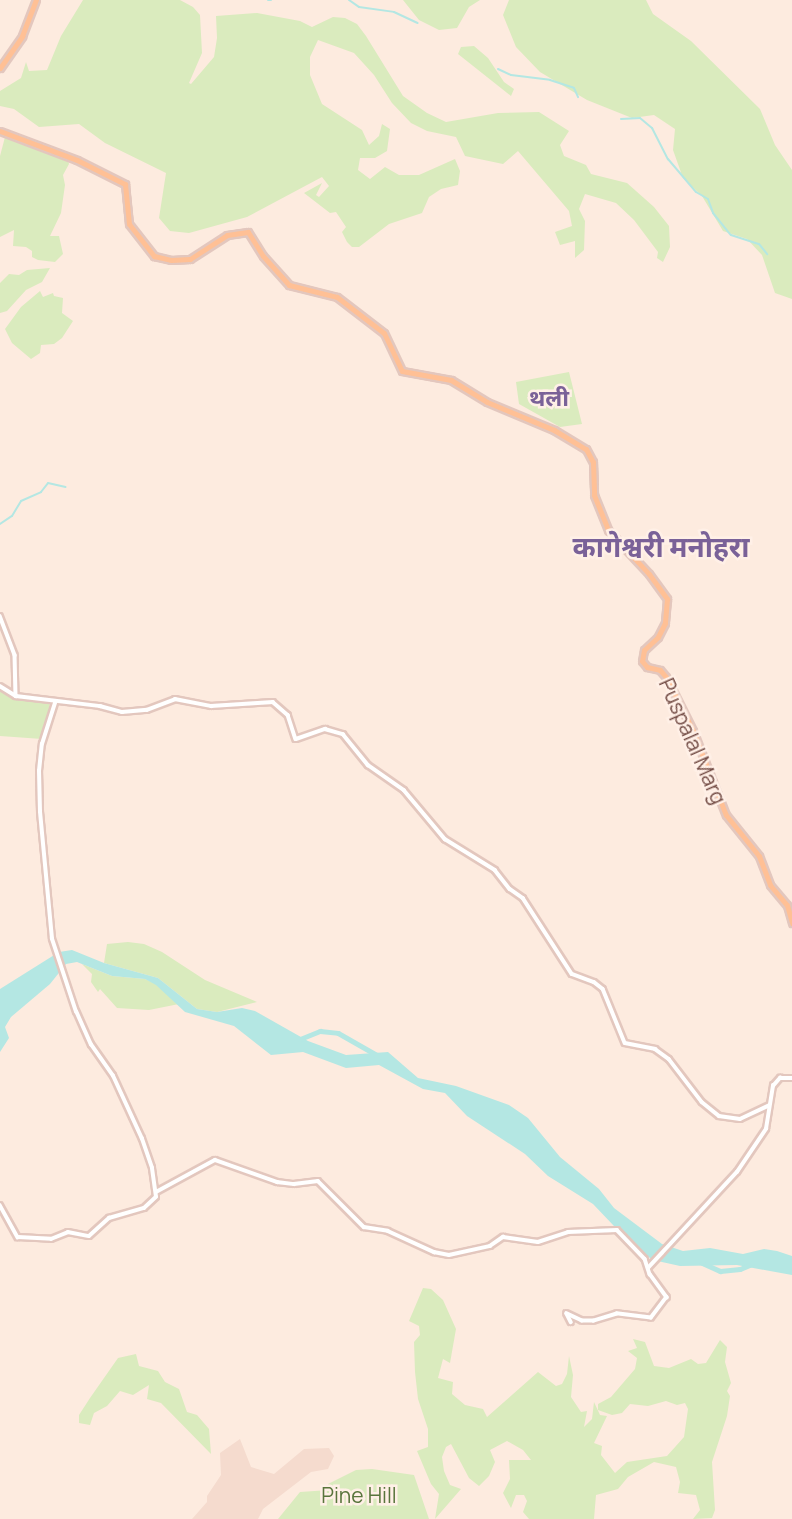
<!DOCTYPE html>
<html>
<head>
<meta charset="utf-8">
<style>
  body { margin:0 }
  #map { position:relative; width:792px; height:1519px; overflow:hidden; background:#fdebdf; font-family:Manrope,"Noto Sans Devanagari",sans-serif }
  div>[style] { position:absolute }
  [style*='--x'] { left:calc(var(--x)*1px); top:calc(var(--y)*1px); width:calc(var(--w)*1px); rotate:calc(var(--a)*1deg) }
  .residential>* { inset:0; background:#f5dbce }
  .green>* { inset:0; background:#daebbe }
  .water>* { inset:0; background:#b4e7e3 }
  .stream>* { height:2px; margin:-1px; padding:0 1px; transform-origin:1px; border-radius:1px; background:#b4e7e3 }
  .river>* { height:5px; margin:-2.5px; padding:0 2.5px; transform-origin:2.5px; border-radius:2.5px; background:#b4e7e3 }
  .roads { filter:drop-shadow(2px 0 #e3c7be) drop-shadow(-2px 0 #e3c7be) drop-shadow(0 2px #e3c7be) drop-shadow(0 -2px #e3c7be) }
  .minor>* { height:3.5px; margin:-1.75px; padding:0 1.75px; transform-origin:1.75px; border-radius:1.75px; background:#fff }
  .major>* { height:5px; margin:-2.5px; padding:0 2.5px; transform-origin:2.5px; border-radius:2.5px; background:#ffc095 }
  span { translate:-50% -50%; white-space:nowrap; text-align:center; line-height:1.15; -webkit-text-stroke:5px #fff0e7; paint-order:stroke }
  .street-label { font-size:21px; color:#744d46 }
  .park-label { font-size:21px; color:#59753c }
  .neighbourhood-label { font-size:23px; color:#7a6198; font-weight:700 }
  .district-label { font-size:28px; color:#7a6198; font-weight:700 }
</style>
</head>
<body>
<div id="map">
  <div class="residential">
    <i style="clip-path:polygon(240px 1439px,251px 1467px,274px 1474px,304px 1449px,329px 1448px,334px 1456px,328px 1469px,311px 1472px,263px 1509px,258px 1519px,192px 1519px,207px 1502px,207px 1496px,221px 1475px,220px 1453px)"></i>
  </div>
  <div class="green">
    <i style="clip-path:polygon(83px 0,180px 0,193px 7px,200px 15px,202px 53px,189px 83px,191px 84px,214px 57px,217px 38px,216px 16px,257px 13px,300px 21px,312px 27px,333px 17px,345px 18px,357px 24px,366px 36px,403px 96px,427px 113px,446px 122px,498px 113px,539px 112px,569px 131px,560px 145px,564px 156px,586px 165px,591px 174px,627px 183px,654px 207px,669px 226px,670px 247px,663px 262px,657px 258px,658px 252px,634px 220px,616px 203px,585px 194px,579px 209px,585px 221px,584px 250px,575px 258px,575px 241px,560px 245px,555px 232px,572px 226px,569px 211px,518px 151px,503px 164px,465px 156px,456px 137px,427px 131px,411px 123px,392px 103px,374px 75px,354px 53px,318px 40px,310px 57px,310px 75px,322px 104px,362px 130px,369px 145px,379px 136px,382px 124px,390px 129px,387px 151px,375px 158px,360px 158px,358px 170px,370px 179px,385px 167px,399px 175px,419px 175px,455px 159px,460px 171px,458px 185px,441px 189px,429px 197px,422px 213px,389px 224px,359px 247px,352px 247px,347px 242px,342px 232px,346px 227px,336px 212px,330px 213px,304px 193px,322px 183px,316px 195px,319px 197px,329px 186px,322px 177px,247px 217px,189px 233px,170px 231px,159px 218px,166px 173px,105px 143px,79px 124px,39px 127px,14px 109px,0 106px,0 91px,21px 78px,26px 62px,29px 71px,47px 70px,61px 36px)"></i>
    <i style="clip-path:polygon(403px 0,480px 0,469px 7px,457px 28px,439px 30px,419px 20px)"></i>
    <i style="clip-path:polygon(509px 0,646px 0,653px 14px,691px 41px,760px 109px,775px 145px,792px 170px,792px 299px,775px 293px,762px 255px,747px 239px,723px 231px,702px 196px,683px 178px,673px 150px,675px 129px,654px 115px,632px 118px,587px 100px,540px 72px,516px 47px,503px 15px)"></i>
    <i style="clip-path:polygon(474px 46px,488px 58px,504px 82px,514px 89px,511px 96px,458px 54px,461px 47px)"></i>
    <i style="clip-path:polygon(5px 137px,68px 160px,69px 164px,63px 175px,65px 185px,61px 213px,50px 236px,59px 236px,63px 254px,55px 262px,38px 260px,32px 257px,32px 251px,26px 247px,13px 246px,14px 230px,0 237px,0 156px)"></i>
    <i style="clip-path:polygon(50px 268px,42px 282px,26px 290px,7px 311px,0 313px,0 283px,9px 274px,19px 275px,27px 270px)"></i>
    <i style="clip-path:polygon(40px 291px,43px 297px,53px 293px,54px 296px,63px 298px,62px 313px,73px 321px,62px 338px,54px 344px,41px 345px,40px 353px,31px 359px,12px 343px,5px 329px,21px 307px)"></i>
    <i style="clip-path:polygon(569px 372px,582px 424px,560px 427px,519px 404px,516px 382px)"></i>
    <i style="clip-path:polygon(0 688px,16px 699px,50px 703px,45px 734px,42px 739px,0 736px)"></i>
    <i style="clip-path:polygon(128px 942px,144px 944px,162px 952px,205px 980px,257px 1002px,217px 1012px,197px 1009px,158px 978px,104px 963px,107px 944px)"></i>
    <i style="clip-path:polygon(82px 964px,112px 976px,145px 979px,156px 984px,179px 1004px,149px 1010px,117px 1008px,100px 989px,98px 992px,91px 982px,92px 974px)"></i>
    <i style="clip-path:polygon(423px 1288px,431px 1289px,443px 1300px,456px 1329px,450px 1363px,443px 1359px,438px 1378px,453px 1382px,452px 1394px,465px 1405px,483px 1409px,487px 1417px,538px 1372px,556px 1386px,562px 1384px,567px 1374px,569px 1356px,573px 1375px,571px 1397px,581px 1412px,587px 1411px,584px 1427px,592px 1419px,594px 1402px,600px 1415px,607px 1416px,594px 1443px,602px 1446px,601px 1455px,615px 1473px,627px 1462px,667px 1456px,684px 1437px,688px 1409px,685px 1403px,677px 1405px,666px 1401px,648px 1406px,630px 1404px,622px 1413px,612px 1415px,598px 1410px,598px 1404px,611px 1397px,635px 1369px,637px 1358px,628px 1351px,637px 1348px,633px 1339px,645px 1342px,654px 1366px,669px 1368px,691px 1359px,698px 1364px,706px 1363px,720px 1340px,727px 1347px,725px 1362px,731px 1383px,727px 1391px,730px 1396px,727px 1416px,712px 1462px,715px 1510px,712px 1518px,693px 1519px,700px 1510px,696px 1495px,678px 1493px,680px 1482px,676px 1467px,654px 1462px,628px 1477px,618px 1489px,596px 1495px,594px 1519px,529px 1519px,523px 1512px,527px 1501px,524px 1495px,516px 1495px,511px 1508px,503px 1493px,510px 1479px,509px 1460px,531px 1460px,523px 1450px,507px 1441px,490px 1450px,495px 1462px,489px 1476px,479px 1486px,469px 1478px,451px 1444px,446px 1447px,442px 1457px,444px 1471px,450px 1485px,461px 1489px,435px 1519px,439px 1494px,431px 1484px,417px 1451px,428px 1447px,428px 1429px,418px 1399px,415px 1372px,414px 1342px,420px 1335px,419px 1326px,409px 1321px)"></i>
    <i style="clip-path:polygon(136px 1354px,139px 1366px,158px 1371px,165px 1382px,179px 1389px,187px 1412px,197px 1415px,209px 1429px,211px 1454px,161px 1403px,147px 1399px,149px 1385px,133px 1395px,120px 1391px,107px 1406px,94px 1413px,90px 1425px,79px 1423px,79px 1415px,90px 1398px,118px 1358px)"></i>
    <i style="clip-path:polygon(372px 1469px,414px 1475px,429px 1519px,278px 1519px,300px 1492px,329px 1490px,328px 1484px,356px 1470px)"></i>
  </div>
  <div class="water">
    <i style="clip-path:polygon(72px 950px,104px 963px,158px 978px,197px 1009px,217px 1012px,242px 1008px,255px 1011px,308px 1041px,346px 1055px,388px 1052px,418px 1078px,456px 1086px,509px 1105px,528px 1118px,560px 1157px,599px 1189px,614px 1208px,662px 1244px,683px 1251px,710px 1248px,743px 1254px,764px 1249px,777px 1251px,792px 1256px,792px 1275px,737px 1265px,680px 1266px,653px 1260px,634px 1247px,593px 1204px,548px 1176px,525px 1154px,467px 1116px,445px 1093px,423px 1089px,379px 1065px,346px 1068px,303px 1052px,271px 1055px,234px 1026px,185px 1012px,156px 985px,145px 979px,112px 976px,77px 962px,66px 964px,50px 984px,11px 1017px,5px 1027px,9px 1038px,0 1052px,0 989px,59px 952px)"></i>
  </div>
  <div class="stream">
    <i style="--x:268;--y:0;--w:3;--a:0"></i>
    <i style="--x:349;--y:0;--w:12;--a:35"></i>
    <i style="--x:359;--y:7;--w:35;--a:8"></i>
    <i style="--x:394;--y:12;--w:26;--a:25"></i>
    <i style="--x:498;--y:69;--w:14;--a:25"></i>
    <i style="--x:511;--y:75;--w:39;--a:7"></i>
    <i style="--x:550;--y:80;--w:25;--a:18"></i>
    <i style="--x:574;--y:88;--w:10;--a:66"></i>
    <i style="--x:621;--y:119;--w:19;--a:-3"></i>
    <i style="--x:640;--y:118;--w:16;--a:40"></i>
    <i style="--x:652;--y:128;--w:35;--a:63"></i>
    <i style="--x:668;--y:159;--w:43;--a:49.7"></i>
    <i style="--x:696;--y:192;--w:14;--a:30"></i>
    <i style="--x:708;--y:199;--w:15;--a:70"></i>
    <i style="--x:713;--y:213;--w:28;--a:51"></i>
    <i style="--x:731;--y:235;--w:29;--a:18"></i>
    <i style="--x:759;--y:244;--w:13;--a:51"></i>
    <i style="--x:0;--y:524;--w:14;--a:-34"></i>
    <i style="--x:12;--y:516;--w:17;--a:-59"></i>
    <i style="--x:21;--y:501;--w:22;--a:-24"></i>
    <i style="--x:41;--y:492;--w:11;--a:-52"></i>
    <i style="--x:48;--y:483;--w:18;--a:13"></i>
  </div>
  <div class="river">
    <i style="--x:300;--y:1039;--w:22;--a:-22"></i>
    <i style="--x:320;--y:1031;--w:18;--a:6"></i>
    <i style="--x:338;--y:1033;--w:48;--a:29.7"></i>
    <i style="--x:702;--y:1263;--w:20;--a:24"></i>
    <i style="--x:720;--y:1271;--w:20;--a:-6"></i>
    <i style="--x:740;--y:1269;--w:13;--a:-23"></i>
  </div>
  <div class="roads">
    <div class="minor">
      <i style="--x:0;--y:616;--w:42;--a:69"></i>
      <i style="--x:15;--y:655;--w:41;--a:88.6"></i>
      <i style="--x:0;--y:686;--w:19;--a:32"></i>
      <i style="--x:16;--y:696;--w:85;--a:6.8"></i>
      <i style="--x:100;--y:706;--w:23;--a:15"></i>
      <i style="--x:122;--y:712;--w:25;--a:-5"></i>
      <i style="--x:147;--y:710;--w:30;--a:-21"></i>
      <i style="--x:175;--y:699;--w:37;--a:11"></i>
      <i style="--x:211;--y:706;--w:62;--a:-3.7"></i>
      <i style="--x:273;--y:702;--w:20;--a:41"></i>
      <i style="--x:288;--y:715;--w:25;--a:72"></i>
      <i style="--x:296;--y:739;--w:31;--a:-19"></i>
      <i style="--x:325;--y:729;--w:19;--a:16"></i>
      <i style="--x:343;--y:734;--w:40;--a:51"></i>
      <i style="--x:368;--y:765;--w:44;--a:34.8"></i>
      <i style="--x:404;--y:790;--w:64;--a:50.1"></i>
      <i style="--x:445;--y:839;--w:59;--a:31.8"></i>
      <i style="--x:495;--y:870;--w:24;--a:52"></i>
      <i style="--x:510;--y:889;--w:16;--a:35"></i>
      <i style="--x:523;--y:898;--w:90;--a:57.2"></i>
      <i style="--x:572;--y:974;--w:23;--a:20"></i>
      <i style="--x:594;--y:982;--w:11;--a:38"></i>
      <i style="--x:603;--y:989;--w:58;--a:67.8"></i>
      <i style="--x:625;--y:1043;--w:31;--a:11"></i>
      <i style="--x:655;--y:1049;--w:17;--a:36"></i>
      <i style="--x:669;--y:1059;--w:54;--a:52.5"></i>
      <i style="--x:702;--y:1102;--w:22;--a:39"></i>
      <i style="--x:719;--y:1116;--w:21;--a:8"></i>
      <i style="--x:740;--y:1119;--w:31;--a:-25"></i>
      <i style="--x:156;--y:1192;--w:67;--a:-28.5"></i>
      <i style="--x:215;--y:1160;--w:66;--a:19.5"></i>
      <i style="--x:277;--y:1182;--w:17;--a:7"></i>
      <i style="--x:294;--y:1184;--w:24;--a:-7"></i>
      <i style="--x:318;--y:1181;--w:65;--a:45"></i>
      <i style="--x:364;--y:1227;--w:24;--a:9"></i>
      <i style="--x:388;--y:1231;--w:51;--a:24.5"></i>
      <i style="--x:434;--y:1252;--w:15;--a:11"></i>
      <i style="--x:449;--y:1255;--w:42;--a:-12.4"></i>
      <i style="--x:490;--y:1246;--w:16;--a:-35"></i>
      <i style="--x:503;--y:1237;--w:35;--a:8"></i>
      <i style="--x:538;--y:1242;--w:32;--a:-18"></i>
      <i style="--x:568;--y:1232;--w:49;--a:-2.3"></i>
      <i style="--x:617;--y:1230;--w:40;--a:46"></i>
      <i style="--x:645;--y:1259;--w:16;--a:72"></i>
      <i style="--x:650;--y:1274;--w:29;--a:54"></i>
      <i style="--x:667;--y:1297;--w:26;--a:127"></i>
      <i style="--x:651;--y:1318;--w:34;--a:-173"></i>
      <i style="--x:617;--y:1314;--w:24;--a:163"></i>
      <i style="--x:594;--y:1321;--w:12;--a:180"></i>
      <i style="--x:582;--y:1321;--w:17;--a:-155"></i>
      <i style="--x:567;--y:1314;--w:9;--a:63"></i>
      <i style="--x:0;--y:1205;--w:37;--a:61"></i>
      <i style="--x:18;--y:1237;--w:33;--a:3"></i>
      <i style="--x:51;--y:1239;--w:18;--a:-22"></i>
      <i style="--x:68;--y:1232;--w:21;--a:11"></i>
      <i style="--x:89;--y:1236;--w:27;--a:-42"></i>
      <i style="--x:109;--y:1218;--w:36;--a:-16"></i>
      <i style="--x:144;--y:1208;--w:16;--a:-43"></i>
      <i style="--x:156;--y:1197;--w:29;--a:-98"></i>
      <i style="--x:152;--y:1168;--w:31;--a:-109"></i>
      <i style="--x:142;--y:1139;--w:69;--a:-114.7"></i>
      <i style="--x:113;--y:1076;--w:38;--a:-125"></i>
      <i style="--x:91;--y:1045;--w:36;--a:-114"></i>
      <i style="--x:76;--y:1012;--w:77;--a:-108.2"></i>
      <i style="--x:52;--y:939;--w:128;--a:-95.4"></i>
      <i style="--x:40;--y:812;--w:41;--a:-91.4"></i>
      <i style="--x:39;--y:771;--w:27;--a:-84"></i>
      <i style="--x:42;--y:744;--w:43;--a:-72.4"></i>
      <i style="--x:648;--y:1268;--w:131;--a:-47.2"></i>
      <i style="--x:737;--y:1172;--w:52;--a:-56"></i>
      <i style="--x:766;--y:1129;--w:44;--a:-80.8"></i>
      <i style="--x:773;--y:1086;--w:11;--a:-49"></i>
      <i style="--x:780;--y:1078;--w:12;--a:0"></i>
    </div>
    <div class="major">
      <i style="--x:0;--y:68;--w:39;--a:-55"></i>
      <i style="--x:22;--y:36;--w:39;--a:-69"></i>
      <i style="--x:0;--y:131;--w:82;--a:20.6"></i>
      <i style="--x:77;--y:160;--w:54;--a:26.6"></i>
      <i style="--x:125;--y:184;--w:40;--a:84.3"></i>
      <i style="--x:129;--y:224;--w:41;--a:52"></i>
      <i style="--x:154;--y:256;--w:17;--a:13"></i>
      <i style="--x:171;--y:260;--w:19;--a:-3"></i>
      <i style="--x:190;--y:259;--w:44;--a:-33"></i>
      <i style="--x:227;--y:235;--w:21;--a:-8"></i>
      <i style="--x:248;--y:232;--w:28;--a:58"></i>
      <i style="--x:263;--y:256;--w:39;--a:48"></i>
      <i style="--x:289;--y:285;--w:49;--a:14"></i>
      <i style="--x:337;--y:297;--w:59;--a:37.5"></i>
      <i style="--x:384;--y:333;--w:42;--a:64.7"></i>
      <i style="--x:402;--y:371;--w:50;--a:10.4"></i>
      <i style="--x:451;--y:380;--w:42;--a:31.4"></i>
      <i style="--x:487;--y:402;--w:73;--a:22.7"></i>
      <i style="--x:554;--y:430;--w:37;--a:31"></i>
      <i style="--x:586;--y:449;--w:15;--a:62"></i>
      <i style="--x:593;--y:462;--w:33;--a:88"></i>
      <i style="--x:594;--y:495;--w:38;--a:68"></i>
      <i style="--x:608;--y:530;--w:60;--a:47"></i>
      <i style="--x:649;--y:574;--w:31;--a:54"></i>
      <i style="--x:667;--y:599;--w:24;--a:95"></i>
      <i style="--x:665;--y:623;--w:16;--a:117"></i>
      <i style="--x:658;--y:637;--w:19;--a:137"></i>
      <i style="--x:644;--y:650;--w:11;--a:100"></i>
      <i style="--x:642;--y:661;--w:8;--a:50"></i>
      <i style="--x:647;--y:667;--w:13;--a:13"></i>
      <i style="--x:660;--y:670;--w:9;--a:49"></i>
      <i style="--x:666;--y:677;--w:60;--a:63.4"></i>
      <i style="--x:693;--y:731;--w:90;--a:68.6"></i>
      <i style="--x:726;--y:815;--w:53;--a:51.2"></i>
      <i style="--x:759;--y:856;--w:31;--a:69"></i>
      <i style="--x:770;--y:885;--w:26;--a:50"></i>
      <i style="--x:787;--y:905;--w:19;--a:74"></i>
    </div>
  </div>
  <div class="street-label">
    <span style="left:693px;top:741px;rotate:66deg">Puspalal Marg</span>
  </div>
  <div class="park-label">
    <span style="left:359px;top:1495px">Pine Hill</span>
  </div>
  <div class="neighbourhood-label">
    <span style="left:549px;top:397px">थली</span>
  </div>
  <div class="district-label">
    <span style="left:661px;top:546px">कागेश्वरी मनोहरा</span>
  </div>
</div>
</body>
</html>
